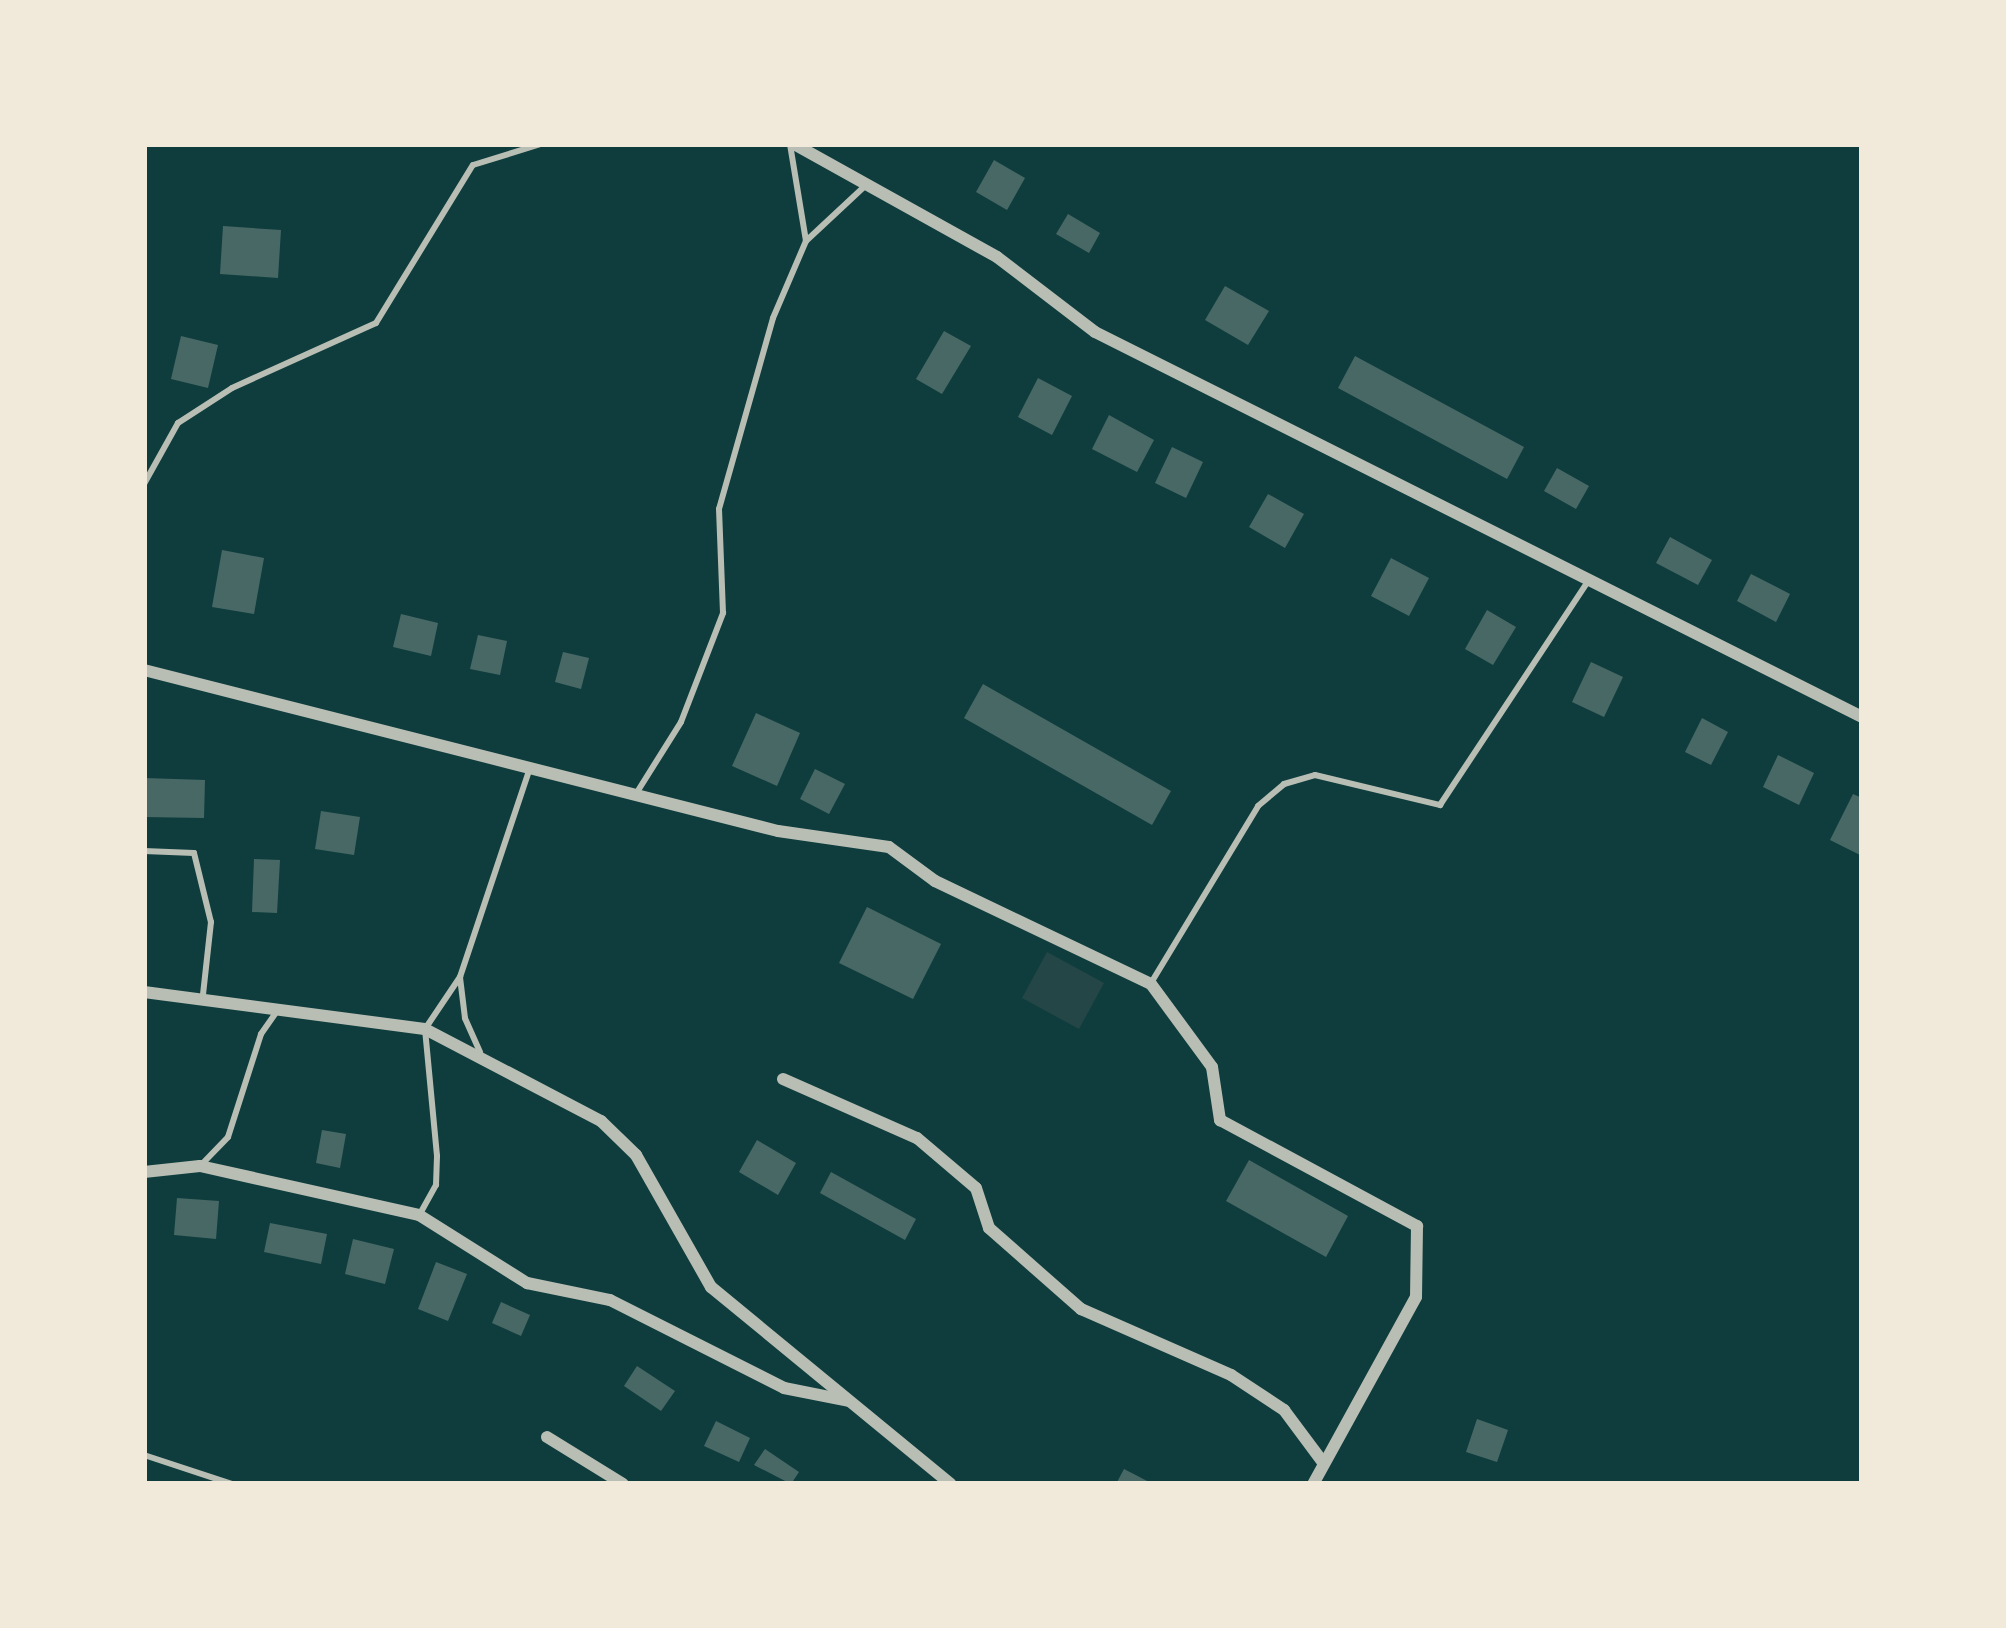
<!DOCTYPE html>
<html>
<head>
<meta charset="utf-8">
<style>
  body { margin:0 }
  #map { position:relative; width:2006px; height:1628px; overflow:hidden; background:#0f3d3e; font-family:"Open Sans",sans-serif }
  div>[style] { position:absolute }
  [style*='--x'] { left:calc(var(--x)*1px); top:calc(var(--y)*1px); width:calc(var(--w)*1px); rotate:calc(var(--a)*1deg) }
  .green>* { inset:0; background:#244646 }
  .building>* { inset:0; background:#486865 }
  .service>* { height:6px; margin:-3px; padding:0 3px; transform-origin:3px; border-radius:3px; background:#b8beb3 }
  .minor>* { height:12px; margin:-6px; padding:0 6px; transform-origin:6px; border-radius:6px; background:#b8beb3 }
  span { translate:-50% -50%; white-space:nowrap; text-align:center; line-height:1.15; -webkit-text-stroke:10px #f1e9da; paint-order:stroke }
  .frame { position:absolute; inset:0; border:147px solid #f1e9da; pointer-events:none }
</style>
</head>
<body>
<div id="map">
  <div class="green">
    <i style="clip-path:polygon(1047px 952px,1104px 983px,1079px 1029px,1022px 998px)"></i>
  </div>
  <div class="building">
    <i style="clip-path:polygon(994px 160px,1025px 178px,1007px 210px,976px 192px)"></i>
    <i style="clip-path:polygon(1068px 214px,1100px 233px,1089px 253px,1056px 234px)"></i>
    <i style="clip-path:polygon(223px 226px,281px 230px,278px 278px,220px 274px)"></i>
    <i style="clip-path:polygon(1225px 286px,1269px 311px,1248px 345px,1205px 320px)"></i>
    <i style="clip-path:polygon(944px 331px,971px 346px,942px 394px,916px 379px)"></i>
    <i style="clip-path:polygon(181px 336px,218px 345px,208px 388px,171px 379px)"></i>
    <i style="clip-path:polygon(1355px 356px,1524px 447px,1507px 479px,1338px 388px)"></i>
    <i style="clip-path:polygon(1038px 378px,1072px 396px,1052px 435px,1018px 417px)"></i>
    <i style="clip-path:polygon(1109px 415px,1154px 440px,1137px 472px,1092px 449px)"></i>
    <i style="clip-path:polygon(1172px 447px,1203px 462px,1186px 498px,1155px 483px)"></i>
    <i style="clip-path:polygon(1557px 468px,1589px 486px,1576px 509px,1544px 491px)"></i>
    <i style="clip-path:polygon(1268px 494px,1304px 514px,1285px 548px,1249px 527px)"></i>
    <i style="clip-path:polygon(1670px 537px,1712px 560px,1698px 585px,1656px 563px)"></i>
    <i style="clip-path:polygon(222px 550px,264px 558px,254px 614px,212px 607px)"></i>
    <i style="clip-path:polygon(1391px 558px,1429px 578px,1409px 616px,1371px 596px)"></i>
    <i style="clip-path:polygon(1751px 574px,1790px 594px,1776px 622px,1737px 601px)"></i>
    <i style="clip-path:polygon(1487px 610px,1516px 627px,1493px 665px,1465px 649px)"></i>
    <i style="clip-path:polygon(401px 614px,438px 623px,431px 656px,393px 647px)"></i>
    <i style="clip-path:polygon(478px 635px,507px 641px,500px 675px,470px 669px)"></i>
    <i style="clip-path:polygon(563px 652px,589px 658px,581px 689px,555px 682px)"></i>
    <i style="clip-path:polygon(1591px 662px,1623px 677px,1604px 717px,1572px 702px)"></i>
    <i style="clip-path:polygon(983px 684px,1171px 791px,1152px 825px,964px 718px)"></i>
    <i style="clip-path:polygon(756px 713px,800px 733px,777px 786px,732px 766px)"></i>
    <i style="clip-path:polygon(1702px 718px,1728px 732px,1711px 765px,1685px 752px)"></i>
    <i style="clip-path:polygon(1778px 755px,1814px 773px,1799px 805px,1763px 787px)"></i>
    <i style="clip-path:polygon(815px 769px,845px 784px,829px 814px,800px 799px)"></i>
    <i style="clip-path:polygon(144px 778px,205px 780px,204px 818px,144px 817px)"></i>
    <i style="clip-path:polygon(1853px 794px,1862px 798px,1862px 856px,1830px 840px)"></i>
    <i style="clip-path:polygon(321px 811px,360px 817px,354px 855px,315px 849px)"></i>
    <i style="clip-path:polygon(254px 859px,280px 860px,277px 913px,252px 912px)"></i>
    <i style="clip-path:polygon(867px 907px,941px 944px,913px 999px,839px 963px)"></i>
    <i style="clip-path:polygon(322px 1130px,346px 1134px,340px 1168px,316px 1163px)"></i>
    <i style="clip-path:polygon(757px 1140px,796px 1163px,778px 1195px,739px 1172px)"></i>
    <i style="clip-path:polygon(1249px 1160px,1348px 1216px,1326px 1257px,1226px 1201px)"></i>
    <i style="clip-path:polygon(831px 1172px,916px 1219px,905px 1240px,820px 1193px)"></i>
    <i style="clip-path:polygon(177px 1198px,219px 1201px,216px 1239px,174px 1235px)"></i>
    <i style="clip-path:polygon(270px 1223px,327px 1234px,321px 1264px,264px 1252px)"></i>
    <i style="clip-path:polygon(353px 1239px,394px 1249px,385px 1284px,345px 1274px)"></i>
    <i style="clip-path:polygon(436px 1262px,467px 1274px,448px 1321px,418px 1309px)"></i>
    <i style="clip-path:polygon(501px 1302px,530px 1315px,521px 1336px,492px 1323px)"></i>
    <i style="clip-path:polygon(637px 1366px,675px 1391px,661px 1411px,624px 1386px)"></i>
    <i style="clip-path:polygon(1477px 1419px,1508px 1430px,1497px 1462px,1466px 1452px)"></i>
    <i style="clip-path:polygon(716px 1421px,750px 1438px,739px 1462px,704px 1446px)"></i>
    <i style="clip-path:polygon(765px 1449px,799px 1472px,791px 1484px,754px 1465px)"></i>
    <i style="clip-path:polygon(1124px 1469px,1153px 1484px,1116px 1484px)"></i>
  </div>
  <div class="service">
    <i style="--x:806;--y:241;--w:81;--a:-43"></i>
    <i style="--x:144;--y:484;--w:70;--a:-60.9"></i>
    <i style="--x:178;--y:423;--w:64;--a:-32.9"></i>
    <i style="--x:232;--y:388;--w:158;--a:-24.3"></i>
    <i style="--x:376;--y:323;--w:185;--a:-58.5"></i>
    <i style="--x:473;--y:165;--w:71;--a:-17.2"></i>
    <i style="--x:639;--y:789;--w:79;--a:-57.9"></i>
    <i style="--x:681;--y:722;--w:117;--a:-68.9"></i>
    <i style="--x:723;--y:613;--w:104;--a:-92.2"></i>
    <i style="--x:719;--y:509;--w:198;--a:-74.2"></i>
    <i style="--x:773;--y:318;--w:84;--a:-66.8"></i>
    <i style="--x:806;--y:241;--w:98;--a:-99.4"></i>
    <i style="--x:144;--y:851;--w:50;--a:2.3"></i>
    <i style="--x:194;--y:853;--w:71;--a:76.2"></i>
    <i style="--x:211;--y:922;--w:73;--a:96.3"></i>
    <i style="--x:1151;--y:983;--w:207;--a:-58.8"></i>
    <i style="--x:1258;--y:806;--w:34;--a:-40"></i>
    <i style="--x:1284;--y:784;--w:32;--a:-16"></i>
    <i style="--x:1315;--y:775;--w:129;--a:13.5"></i>
    <i style="--x:1440;--y:805;--w:266;--a:-56.5"></i>
    <i style="--x:480;--y:1052;--w:37;--a:-114"></i>
    <i style="--x:465;--y:1018;--w:41;--a:-97"></i>
    <i style="--x:460;--y:977;--w:220;--a:-71.5"></i>
    <i style="--x:203;--y:1163;--w:36;--a:-46"></i>
    <i style="--x:228;--y:1137;--w:108;--a:-72.2"></i>
    <i style="--x:261;--y:1034;--w:28;--a:-55"></i>
    <i style="--x:421;--y:1212;--w:31;--a:-61"></i>
    <i style="--x:436;--y:1185;--w:29;--a:-88"></i>
    <i style="--x:437;--y:1156;--w:128;--a:-95.4"></i>
    <i style="--x:425;--y:1029;--w:63;--a:-56.1"></i>
    <i style="--x:144;--y:1455;--w:93;--a:18.2"></i>
  </div>
  <div class="minor">
    <i style="--x:794;--y:144;--w:232;--a:29.1"></i>
    <i style="--x:997;--y:257;--w:123;--a:37.4"></i>
    <i style="--x:1095;--y:332;--w:858;--a:26.65"></i>
    <i style="--x:144;--y:670;--w:654;--a:14.25"></i>
    <i style="--x:778;--y:831;--w:112;--a:8.2"></i>
    <i style="--x:889;--y:847;--w:57;--a:36.5"></i>
    <i style="--x:935;--y:881;--w:239;--a:25.5"></i>
    <i style="--x:1151;--y:984;--w:103;--a:53.7"></i>
    <i style="--x:1212;--y:1067;--w:54;--a:81.4"></i>
    <i style="--x:1220;--y:1120;--w:224;--a:28.3"></i>
    <i style="--x:1417;--y:1226;--w:71;--a:90.8"></i>
    <i style="--x:1416;--y:1297;--w:213;--a:118.8"></i>
    <i style="--x:144;--y:992;--w:283;--a:7.5"></i>
    <i style="--x:425;--y:1029;--w:199;--a:27.6"></i>
    <i style="--x:601;--y:1121;--w:49;--a:44.2"></i>
    <i style="--x:636;--y:1155;--w:152;--a:60.4"></i>
    <i style="--x:711;--y:1287;--w:310;--a:39.4"></i>
    <i style="--x:783;--y:1079;--w:146;--a:23.8"></i>
    <i style="--x:917;--y:1138;--w:77;--a:40.3"></i>
    <i style="--x:976;--y:1188;--w:42;--a:72"></i>
    <i style="--x:989;--y:1228;--w:123;--a:41.4"></i>
    <i style="--x:1081;--y:1309;--w:164;--a:23.7"></i>
    <i style="--x:1231;--y:1375;--w:64;--a:33.4"></i>
    <i style="--x:1284;--y:1410;--w:64;--a:53.3"></i>
    <i style="--x:144;--y:1172;--w:56;--a:-6.1"></i>
    <i style="--x:200;--y:1166;--w:224;--a:12.6"></i>
    <i style="--x:419;--y:1215;--w:128;--a:32.2"></i>
    <i style="--x:527;--y:1283;--w:85;--a:11.6"></i>
    <i style="--x:610;--y:1300;--w:195;--a:26.8"></i>
    <i style="--x:784;--y:1388;--w:66;--a:11.3"></i>
    <i style="--x:547;--y:1437;--w:89;--a:31.7"></i>
  </div>
  <div class="frame"></div>
</div>
</body>
</html>
